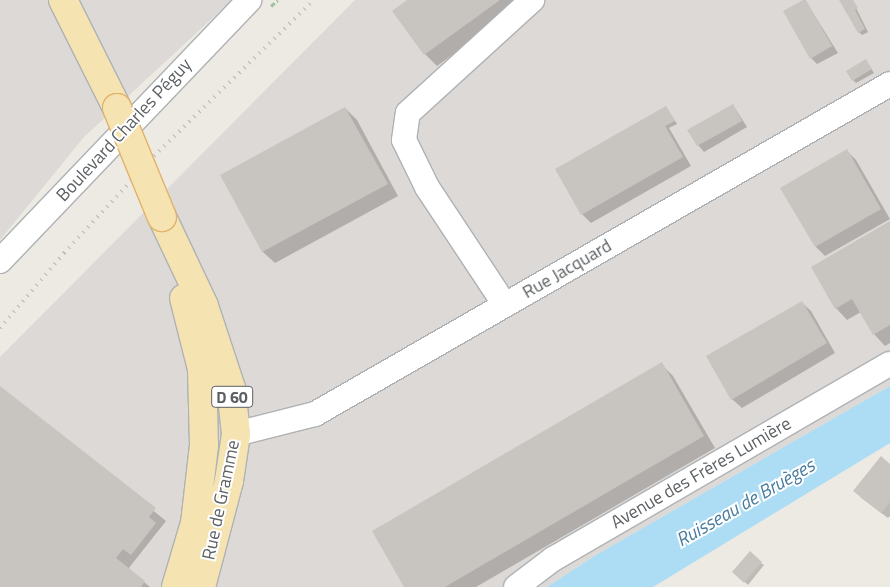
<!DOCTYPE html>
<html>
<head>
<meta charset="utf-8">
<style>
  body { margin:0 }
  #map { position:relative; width:890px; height:587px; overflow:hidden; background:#edeae4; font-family:"Titillium Web",sans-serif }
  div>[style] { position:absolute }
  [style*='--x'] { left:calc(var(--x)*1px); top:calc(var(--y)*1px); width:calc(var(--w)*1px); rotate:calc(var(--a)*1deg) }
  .industrial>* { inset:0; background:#dcd9d6 }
  .water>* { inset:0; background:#acddf5 }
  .shadow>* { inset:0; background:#0003 }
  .building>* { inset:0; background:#c8c5c1 }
  .path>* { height:3px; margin-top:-1.5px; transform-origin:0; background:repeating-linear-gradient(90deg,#9dc2a4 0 5px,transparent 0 7.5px) }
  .roads { filter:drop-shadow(1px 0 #afb2b5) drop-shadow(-1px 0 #afb2b5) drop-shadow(0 1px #afb2b5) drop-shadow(0 -1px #afb2b5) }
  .minor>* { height:24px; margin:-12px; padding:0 12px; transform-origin:12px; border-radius:12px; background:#fff }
  .major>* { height:28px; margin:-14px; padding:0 14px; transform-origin:14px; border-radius:14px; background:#f5e3b1 }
  .rail>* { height:4px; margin-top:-2px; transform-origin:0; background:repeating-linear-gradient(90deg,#b2b3b3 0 1px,transparent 0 7px) }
  .bridges { filter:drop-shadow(1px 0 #e1b269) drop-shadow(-1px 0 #e1b269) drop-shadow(0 1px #e1b269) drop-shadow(0 -1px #e1b269) }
  .major-bridge>* { height:28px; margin:-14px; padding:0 14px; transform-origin:14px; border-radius:14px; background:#f5e3b1 }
  span { translate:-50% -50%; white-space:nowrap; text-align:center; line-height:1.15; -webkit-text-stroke:4px #fff; paint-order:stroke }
  .shield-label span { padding:1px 4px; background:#fff; border:1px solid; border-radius:4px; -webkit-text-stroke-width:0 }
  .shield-label { font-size:16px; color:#5c6063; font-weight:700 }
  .street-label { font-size:18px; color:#5c6063 }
  .water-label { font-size:19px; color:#487a9c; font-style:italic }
</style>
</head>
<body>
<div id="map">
  <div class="industrial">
    <i style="clip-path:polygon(0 0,232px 0,84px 137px,0 240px)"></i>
    <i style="clip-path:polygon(355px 0,890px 0,890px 386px,596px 555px,547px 587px,0 587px,0 357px)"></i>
  </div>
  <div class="water">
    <i style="clip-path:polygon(890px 386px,890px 443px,653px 587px,547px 587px,596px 555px)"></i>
  </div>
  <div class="shadow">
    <i style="clip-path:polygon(409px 0,527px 0,437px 66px,425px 54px)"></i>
    <i style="clip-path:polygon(805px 0,838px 53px,817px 64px,811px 58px)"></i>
    <i style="clip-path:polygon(840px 0,852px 0,868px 32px,862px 35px,859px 32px)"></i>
    <i style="clip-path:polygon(866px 61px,874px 73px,856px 83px,853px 80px)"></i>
    <i style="clip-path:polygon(733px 105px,747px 127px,704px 152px,698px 145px)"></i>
    <i style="clip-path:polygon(666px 107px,677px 124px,669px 128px,691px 166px,591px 223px,582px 214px)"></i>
    <i style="clip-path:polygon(345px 108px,357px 120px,398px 196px,275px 263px,263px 252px,222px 176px)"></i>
    <i style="clip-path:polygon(847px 151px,856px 160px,890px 219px,825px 256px,816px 247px)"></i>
    <i style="clip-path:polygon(890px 223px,890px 343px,885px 346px,874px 334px,861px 312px,847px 320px,836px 308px)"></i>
    <i style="clip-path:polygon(801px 302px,811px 311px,835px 353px,742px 408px,732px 399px)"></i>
    <i style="clip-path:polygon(661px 364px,673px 376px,715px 448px,476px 587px,406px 587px)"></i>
    <i style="clip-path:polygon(0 387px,166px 521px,128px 569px,150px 587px,0 587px)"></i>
    <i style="clip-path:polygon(890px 466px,890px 516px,888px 518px,860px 497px)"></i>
    <i style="clip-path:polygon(761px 563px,764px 565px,748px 585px,734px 572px)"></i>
  </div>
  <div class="building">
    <i style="clip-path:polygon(407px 0,500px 0,424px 55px,392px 11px)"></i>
    <i style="clip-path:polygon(803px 0,806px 0,832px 46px,810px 59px,783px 11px)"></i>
    <i style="clip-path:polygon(839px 0,853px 0,858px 8px,855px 10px,865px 29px,858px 33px)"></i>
    <i style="clip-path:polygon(866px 59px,872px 69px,852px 81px,846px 71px)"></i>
    <i style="clip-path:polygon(733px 104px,742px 121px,697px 146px,687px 130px)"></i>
    <i style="clip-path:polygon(666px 106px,675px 121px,665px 126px,683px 157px,581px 215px,555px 169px)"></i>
    <i style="clip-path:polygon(345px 107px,388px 184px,262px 252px,220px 175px)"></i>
    <i style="clip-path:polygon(847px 149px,881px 209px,815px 247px,780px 188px)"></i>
    <i style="clip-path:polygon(890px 221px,890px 325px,873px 335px,852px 299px,835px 309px,811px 267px)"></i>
    <i style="clip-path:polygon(802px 301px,827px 343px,731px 400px,706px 356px)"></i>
    <i style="clip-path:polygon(662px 362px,704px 436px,445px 587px,404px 587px,372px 531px)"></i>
    <i style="clip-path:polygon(0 386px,156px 508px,149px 517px,156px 523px,131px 555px,123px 549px,116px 558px,145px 581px,141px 587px,0 587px)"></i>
    <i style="clip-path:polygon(881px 456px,890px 464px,890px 502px,881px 513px,853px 491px)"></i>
    <i style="clip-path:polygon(750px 551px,762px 562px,744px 583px,732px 572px)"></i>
  </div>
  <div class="path">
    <i style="--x:271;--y:6;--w:9;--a:-41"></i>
  </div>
  <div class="roads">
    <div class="minor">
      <i style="--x:0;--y:261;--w:361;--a:-46.3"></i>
      <i style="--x:505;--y:305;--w:141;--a:-123.5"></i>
      <i style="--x:427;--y:187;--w:52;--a:-116.1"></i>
      <i style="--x:404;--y:140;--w:27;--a:-82"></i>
      <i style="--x:408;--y:113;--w:168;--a:-42.3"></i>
      <i style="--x:236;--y:434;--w:81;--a:-14.2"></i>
      <i style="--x:315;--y:414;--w:663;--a:-29.85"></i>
      <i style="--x:516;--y:587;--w:46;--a:-37.1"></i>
      <i style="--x:553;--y:559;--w:389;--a:-30.1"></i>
    </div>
    <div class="major">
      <i style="--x:63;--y:0;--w:121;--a:63.4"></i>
      <i style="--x:162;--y:217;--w:98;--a:64.7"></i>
      <i style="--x:204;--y:306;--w:86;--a:71.8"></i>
      <i style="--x:231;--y:388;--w:46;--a:83.8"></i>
      <i style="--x:236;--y:434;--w:48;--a:98.5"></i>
      <i style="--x:229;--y:481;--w:110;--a:104.8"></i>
      <i style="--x:176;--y:587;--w:67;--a:-73.5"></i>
      <i style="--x:195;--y:523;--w:79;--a:-83.4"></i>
      <i style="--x:204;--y:445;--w:76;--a:-91.5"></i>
      <i style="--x:202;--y:369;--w:73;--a:-104.2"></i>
    </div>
  </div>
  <div class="rail">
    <i style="--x:0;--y:328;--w:99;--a:-49.5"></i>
    <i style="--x:64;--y:253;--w:132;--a:-47.1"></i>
    <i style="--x:154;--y:156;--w:223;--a:-44.3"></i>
  </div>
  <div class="bridges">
    <div class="major-bridge">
      <i style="--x:117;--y:108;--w:118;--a:67.6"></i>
    </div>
  </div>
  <div class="shield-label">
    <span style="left:232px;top:397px">D 60</span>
  </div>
  <div class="street-label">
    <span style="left:124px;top:130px;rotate:-47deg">Boulevard Charles Péguy</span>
    <span style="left:567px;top:269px;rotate:-30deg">Rue Jacquard</span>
    <span style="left:701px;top:473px;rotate:-30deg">Avenue des Frères Lumière</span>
    <span style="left:221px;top:500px;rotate:-78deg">Rue de Gramme</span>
  </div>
  <div class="water-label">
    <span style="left:745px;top:502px;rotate:-30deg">Ruisseau de Bruèges</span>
  </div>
</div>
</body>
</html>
